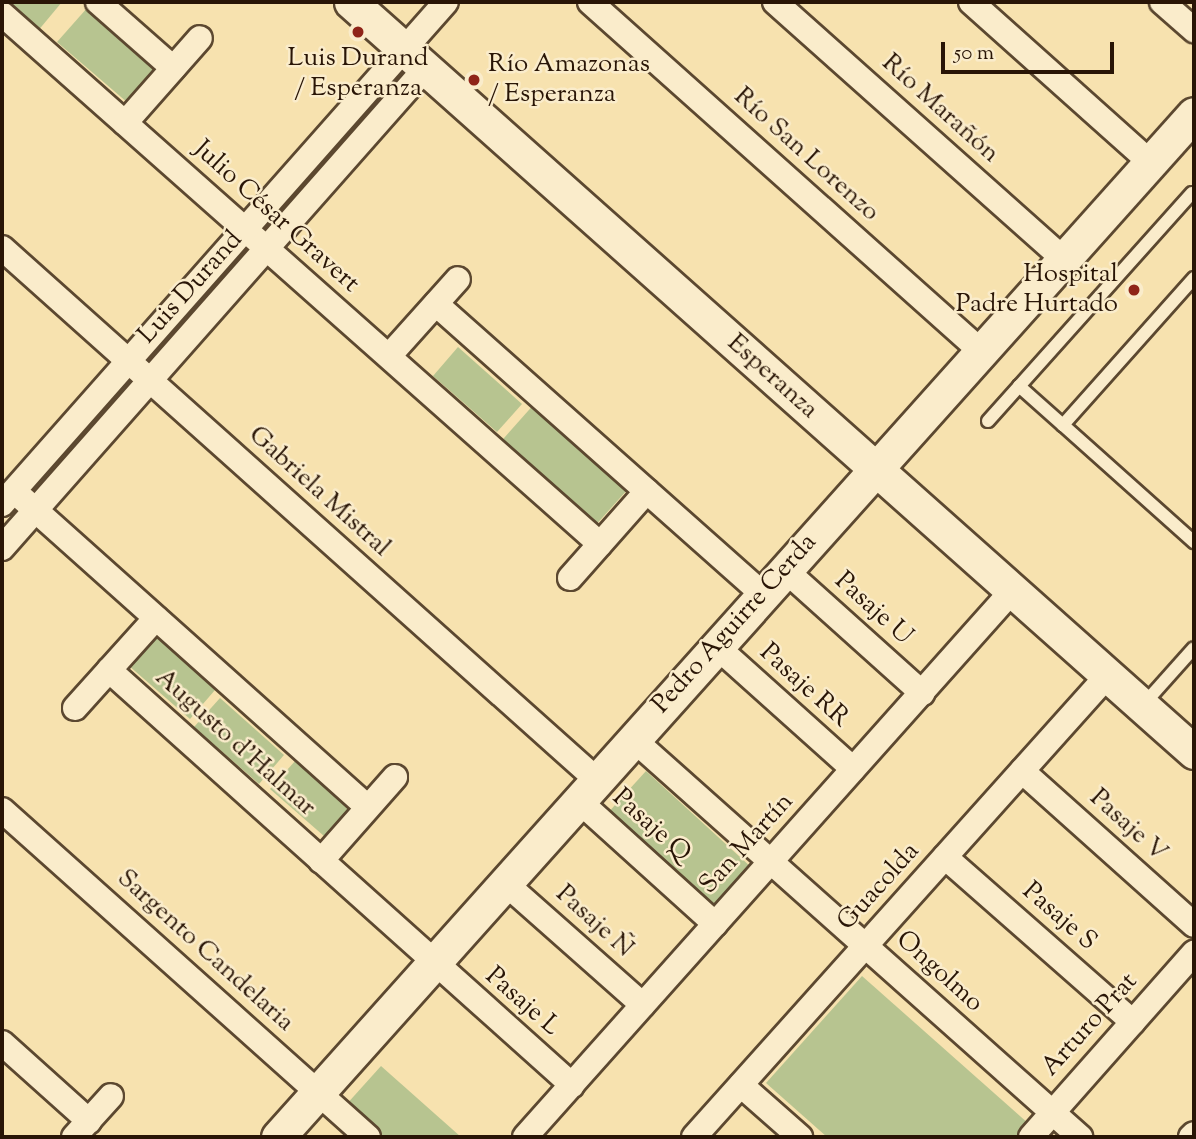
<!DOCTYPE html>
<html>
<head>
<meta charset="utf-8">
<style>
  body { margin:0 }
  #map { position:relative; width:1196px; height:1139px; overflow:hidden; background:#f7e2af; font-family:"Sorts Mill Goudy",serif }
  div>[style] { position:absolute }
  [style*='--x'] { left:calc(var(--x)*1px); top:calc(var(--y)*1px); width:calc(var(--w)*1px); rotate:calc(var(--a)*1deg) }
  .green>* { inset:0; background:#b7c490 }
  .roads { filter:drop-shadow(2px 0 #5c4830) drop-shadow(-2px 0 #5c4830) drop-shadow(0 2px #5c4830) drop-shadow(0 -2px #5c4830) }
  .lane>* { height:12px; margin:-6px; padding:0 6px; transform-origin:6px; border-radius:6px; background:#faeccb }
  .street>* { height:24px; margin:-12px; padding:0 12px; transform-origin:12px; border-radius:12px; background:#faeccb }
  .secondary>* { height:33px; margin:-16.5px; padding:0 16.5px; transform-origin:16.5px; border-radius:16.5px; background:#faeccb }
  .dots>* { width:19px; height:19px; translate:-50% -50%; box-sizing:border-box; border:4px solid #faeccb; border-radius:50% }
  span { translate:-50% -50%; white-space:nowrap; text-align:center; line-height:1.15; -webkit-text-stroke:5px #faeccb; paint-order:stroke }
  .poi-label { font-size:26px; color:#291506 }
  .left { translate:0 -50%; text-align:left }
  .right { translate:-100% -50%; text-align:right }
  .street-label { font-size:26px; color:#291506 }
  .frame { position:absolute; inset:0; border:4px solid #291506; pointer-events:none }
  .scale { position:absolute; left:941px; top:42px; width:173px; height:32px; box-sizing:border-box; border:4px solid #291506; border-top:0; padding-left:9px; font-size:21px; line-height:24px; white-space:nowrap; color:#291506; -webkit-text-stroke:5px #faeccb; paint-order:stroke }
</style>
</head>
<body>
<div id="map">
  <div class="green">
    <i style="clip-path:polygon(2px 2px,62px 2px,37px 32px)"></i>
    <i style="clip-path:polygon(88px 7px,156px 69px,128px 103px,57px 42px)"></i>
    <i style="clip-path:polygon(458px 347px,522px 404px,497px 432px,433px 376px)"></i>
    <i style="clip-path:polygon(536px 402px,628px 489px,594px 527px,497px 446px)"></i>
    <i style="clip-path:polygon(154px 635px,215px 690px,190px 719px,128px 665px)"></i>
    <i style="clip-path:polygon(220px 698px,284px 755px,259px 784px,194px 727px)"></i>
    <i style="clip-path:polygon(296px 760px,358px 814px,332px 843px,270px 789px)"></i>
    <i style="clip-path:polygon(646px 771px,752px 868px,711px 912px,606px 815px)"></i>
    <i style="clip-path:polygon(862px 976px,1029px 1124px,1018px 1137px,827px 1137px,766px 1083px)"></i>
    <i style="clip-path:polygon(381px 1066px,461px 1137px,381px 1137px,345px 1106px)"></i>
  </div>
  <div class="roads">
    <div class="lane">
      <i style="--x:1194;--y:278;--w:197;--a:131.7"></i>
      <i style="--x:1063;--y:425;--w:176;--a:41.8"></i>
      <i style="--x:1019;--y:386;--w:59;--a:41.6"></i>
      <i style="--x:988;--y:421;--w:306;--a:-48.2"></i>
      <i style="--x:1143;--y:705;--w:76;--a:-48.2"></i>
    </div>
    <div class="street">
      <i style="--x:98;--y:2;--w:100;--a:41.3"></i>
      <i style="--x:590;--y:2;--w:527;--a:41.77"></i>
      <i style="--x:775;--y:2;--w:388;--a:41.7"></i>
      <i style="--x:971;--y:2;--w:241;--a:41.8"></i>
      <i style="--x:1162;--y:2;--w:43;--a:41.2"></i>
      <i style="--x:2;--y:14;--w:799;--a:41.55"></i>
      <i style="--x:125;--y:123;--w:113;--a:-48.6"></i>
      <i style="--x:2;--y:248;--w:798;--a:41.8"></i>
      <i style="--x:436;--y:304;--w:436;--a:41.6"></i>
      <i style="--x:389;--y:356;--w:103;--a:-48.1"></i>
      <i style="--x:23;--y:499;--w:462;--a:41.8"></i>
      <i style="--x:2;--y:504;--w:670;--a:-48.51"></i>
      <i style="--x:2;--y:548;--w:639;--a:-48.55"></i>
      <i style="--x:784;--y:569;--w:186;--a:41.9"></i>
      <i style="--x:570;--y:578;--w:116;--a:-48.5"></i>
      <i style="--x:716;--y:646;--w:184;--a:41.9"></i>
      <i style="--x:109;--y:670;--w:622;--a:41.87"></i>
      <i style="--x:75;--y:708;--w:121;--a:-48"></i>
      <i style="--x:633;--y:739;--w:599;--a:41.68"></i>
      <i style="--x:1022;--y:771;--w:231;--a:41.8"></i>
      <i style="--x:578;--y:800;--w:185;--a:42.1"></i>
      <i style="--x:2;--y:810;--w:491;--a:41.8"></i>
      <i style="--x:945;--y:857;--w:250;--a:41.3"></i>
      <i style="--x:321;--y:861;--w:112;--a:-48.6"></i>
      <i style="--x:505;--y:883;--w:184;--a:41.5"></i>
      <i style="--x:2;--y:1043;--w:117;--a:41.9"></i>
      <i style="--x:741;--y:1085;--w:79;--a:41.4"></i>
      <i style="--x:74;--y:1137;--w:55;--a:-47.9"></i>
      <i style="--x:525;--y:1137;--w:732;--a:-48.27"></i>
      <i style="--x:694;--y:1137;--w:620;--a:-48.14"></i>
      <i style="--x:1031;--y:1137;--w:246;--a:-48.5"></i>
      <i style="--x:1191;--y:1137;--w:4;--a:-45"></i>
    </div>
    <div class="secondary">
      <i style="--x:351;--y:2;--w:1128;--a:41.66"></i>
      <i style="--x:278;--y:1137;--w:1373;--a:-48.16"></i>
    </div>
  </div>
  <div class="dots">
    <i style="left:358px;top:32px;background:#8f2418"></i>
    <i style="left:474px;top:80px;background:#8f2418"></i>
    <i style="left:1134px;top:290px;background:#8f2418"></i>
  </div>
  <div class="poi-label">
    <span style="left:358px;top:74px">Luis Durand<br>/ Esperanza</span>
    <span class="left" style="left:488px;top:80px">Río Amazonas<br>/ Esperanza</span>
    <span class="right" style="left:1118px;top:290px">Hospital<br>Padre Hurtado</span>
  </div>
  <div class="street-label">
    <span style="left:940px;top:109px;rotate:42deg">Río Marañón</span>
    <span style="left:806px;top:155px;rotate:42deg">Río San Lorenzo</span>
    <span style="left:276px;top:217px;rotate:42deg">Julio César Gravert</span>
    <span style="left:191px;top:288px;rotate:-48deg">Luis Durand</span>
    <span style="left:772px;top:377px;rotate:42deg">Esperanza</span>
    <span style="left:319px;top:492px;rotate:42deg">Gabriela Mistral</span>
    <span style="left:873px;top:609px;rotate:42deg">Pasaje U</span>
    <span style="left:735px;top:624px;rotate:-48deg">Pedro Aguirre Cerda</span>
    <span style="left:804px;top:686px;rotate:42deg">Pasaje RR</span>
    <span style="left:235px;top:743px;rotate:42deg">Augusto d'Halmar</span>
    <span style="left:651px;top:826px;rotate:42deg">Pasaje Q</span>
    <span style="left:1128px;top:826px;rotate:42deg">Pasaje V</span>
    <span style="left:747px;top:844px;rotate:-48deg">San Martín</span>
    <span style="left:879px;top:887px;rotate:-48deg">Guacolda</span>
    <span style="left:1059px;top:917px;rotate:41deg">Pasaje S</span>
    <span style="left:594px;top:922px;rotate:42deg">Pasaje Ñ</span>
    <span style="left:205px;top:951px;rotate:42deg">Sargento Candelaria</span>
    <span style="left:939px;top:972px;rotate:42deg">Ongolmo</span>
    <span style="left:522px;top:1002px;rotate:41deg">Pasaje L</span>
    <span style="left:1090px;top:1025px;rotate:-48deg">Arturo Prat</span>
  </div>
  <div class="frame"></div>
  <div class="scale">50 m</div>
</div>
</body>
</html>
